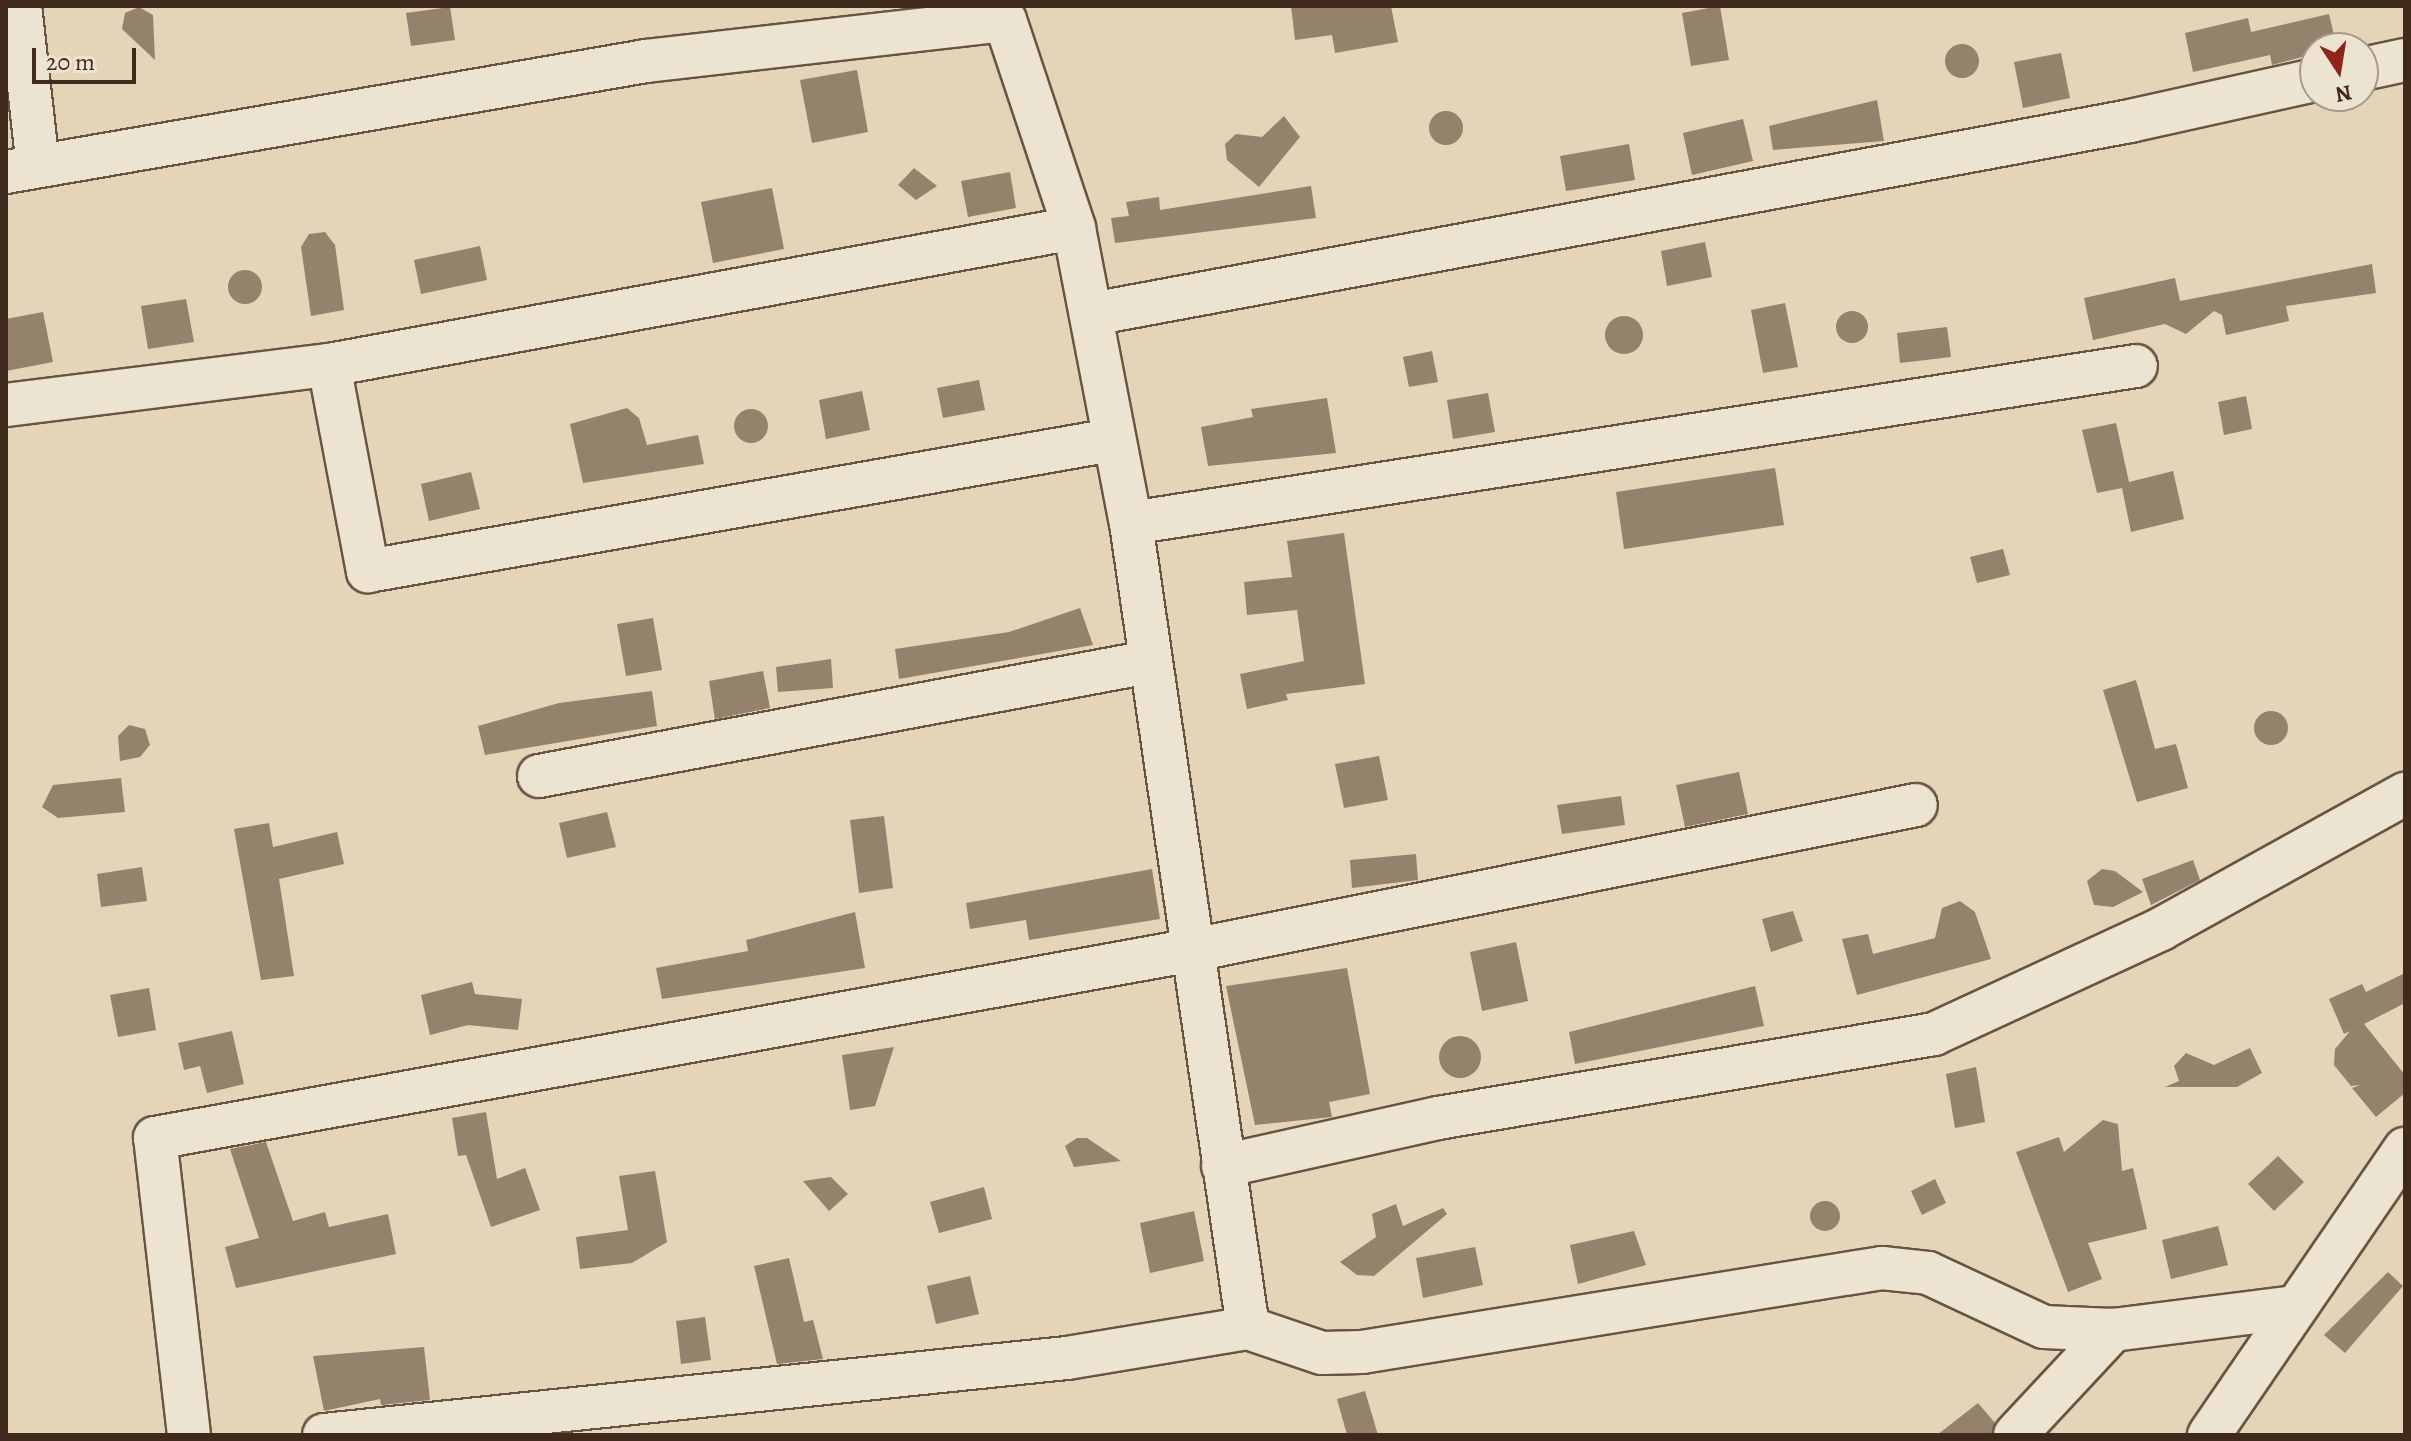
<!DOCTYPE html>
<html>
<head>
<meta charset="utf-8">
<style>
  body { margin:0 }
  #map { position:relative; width:2411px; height:1441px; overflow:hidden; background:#e4d4b8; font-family:Alegreya,serif }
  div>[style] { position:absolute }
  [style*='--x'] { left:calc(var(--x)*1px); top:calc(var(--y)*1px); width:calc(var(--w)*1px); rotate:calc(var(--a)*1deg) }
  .building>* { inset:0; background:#95826d }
  .round { border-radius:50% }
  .roads { filter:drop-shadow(2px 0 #695442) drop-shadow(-2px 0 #695442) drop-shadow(0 2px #695442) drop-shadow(0 -2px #695442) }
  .minor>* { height:42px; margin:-21px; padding:0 21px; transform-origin:21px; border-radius:21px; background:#ede3d1 }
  span { translate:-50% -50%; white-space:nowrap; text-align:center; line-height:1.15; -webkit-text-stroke:6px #ede3d1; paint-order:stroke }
  .frame { position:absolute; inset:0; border:8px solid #402a1b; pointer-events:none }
  .north { position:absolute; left:2299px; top:32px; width:80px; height:80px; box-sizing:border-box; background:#ede3d1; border:2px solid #a89988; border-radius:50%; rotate:168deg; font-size:22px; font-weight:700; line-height:32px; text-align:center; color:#402a1b }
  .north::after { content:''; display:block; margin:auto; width:28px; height:36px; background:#8f2418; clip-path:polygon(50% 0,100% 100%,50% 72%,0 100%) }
  .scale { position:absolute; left:32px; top:48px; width:104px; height:36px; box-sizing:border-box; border:4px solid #402a1b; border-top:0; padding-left:10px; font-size:24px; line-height:28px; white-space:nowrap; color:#402a1b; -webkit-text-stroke:6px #ede3d1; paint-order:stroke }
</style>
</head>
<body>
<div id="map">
  <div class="building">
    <i style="clip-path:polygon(1291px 6px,1391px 6px,1398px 42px,1335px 53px,1332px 35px,1295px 40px)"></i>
    <i style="clip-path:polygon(1720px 6px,1729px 60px,1691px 66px,1682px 13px)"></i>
    <i style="clip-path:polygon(139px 7px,153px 15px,155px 60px,122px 29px,125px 13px)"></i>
    <i style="clip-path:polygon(450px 7px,455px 40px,411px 46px,406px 13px)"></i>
    <i style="clip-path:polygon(2329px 14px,2337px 48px,2272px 65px,2270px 55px,2193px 72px,2185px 33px,2248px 18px,2251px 32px)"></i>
    <i class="round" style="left:1945px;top:44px;width:34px;height:34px"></i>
    <i style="clip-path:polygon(2061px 53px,2070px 98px,2023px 108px,2014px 62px)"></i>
    <i style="clip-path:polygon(857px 70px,868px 132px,812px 143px,800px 80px)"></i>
    <i style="clip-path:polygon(1877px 100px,1884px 141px,1773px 150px,1769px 126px)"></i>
    <i class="round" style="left:1429px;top:111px;width:34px;height:34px"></i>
    <i style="clip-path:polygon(1284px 116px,1300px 137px,1259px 187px,1227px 160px,1225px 144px,1236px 134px,1262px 137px)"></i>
    <i style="clip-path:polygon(1743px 119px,1753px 161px,1692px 175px,1683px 133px)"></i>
    <i style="clip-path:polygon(1629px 144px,1635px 180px,1566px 191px,1560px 156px)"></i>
    <i style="clip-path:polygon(914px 168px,937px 186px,916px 200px,898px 185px)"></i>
    <i style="clip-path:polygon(1010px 172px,1016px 208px,968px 217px,961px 181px)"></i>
    <i style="clip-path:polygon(1311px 186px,1316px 218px,1115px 243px,1111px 218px,1129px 216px,1126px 202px,1159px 197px,1160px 210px)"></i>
    <i style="clip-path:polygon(772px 188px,784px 249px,713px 263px,701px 202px)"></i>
    <i style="clip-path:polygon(325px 232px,335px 245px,344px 310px,311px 316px,301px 247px,309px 234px)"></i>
    <i style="clip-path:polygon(1705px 242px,1712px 277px,1667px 286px,1661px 251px)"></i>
    <i style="clip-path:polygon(480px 246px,487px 280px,421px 294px,414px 260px)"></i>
    <i style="clip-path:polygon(2372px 264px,2376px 293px,2286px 306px,2289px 321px,2226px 335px,2222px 315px,2214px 311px,2186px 334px,2165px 324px,2093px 340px,2084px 298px,2175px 278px,2180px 301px)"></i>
    <i class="round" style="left:228px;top:270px;width:34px;height:34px"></i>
    <i style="clip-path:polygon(186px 299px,194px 342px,148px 349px,141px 306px)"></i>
    <i style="clip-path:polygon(1785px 303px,1798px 367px,1763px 373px,1751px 310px)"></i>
    <i class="round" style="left:1836px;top:311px;width:32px;height:32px"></i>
    <i style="clip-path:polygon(43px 312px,53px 362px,6px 371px,6px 319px)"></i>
    <i class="round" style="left:1605px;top:316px;width:38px;height:38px"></i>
    <i style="clip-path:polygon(1947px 327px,1951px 357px,1900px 363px,1897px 333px)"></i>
    <i style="clip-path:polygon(1432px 351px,1438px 382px,1409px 387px,1403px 357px)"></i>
    <i style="clip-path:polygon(979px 380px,985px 410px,943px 418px,937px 388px)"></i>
    <i style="clip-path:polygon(862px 391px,870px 430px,826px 439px,819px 400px)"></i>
    <i style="clip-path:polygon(1488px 393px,1495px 432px,1453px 439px,1447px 400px)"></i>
    <i style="clip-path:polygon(2246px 396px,2252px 429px,2224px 435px,2218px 402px)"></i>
    <i style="clip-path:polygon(1327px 398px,1336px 453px,1208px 466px,1201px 427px,1253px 417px,1251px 409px)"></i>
    <i style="clip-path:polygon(627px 408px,639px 418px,647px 445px,698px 435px,704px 464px,583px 483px,570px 424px)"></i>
    <i class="round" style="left:734px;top:409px;width:34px;height:34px"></i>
    <i style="clip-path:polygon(2116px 423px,2129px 482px,2173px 471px,2184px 519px,2131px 532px,2122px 488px,2097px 493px,2082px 430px)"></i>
    <i style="clip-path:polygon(1775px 468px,1784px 525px,1624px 549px,1616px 492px)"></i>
    <i style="clip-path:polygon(471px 472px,480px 509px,429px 521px,421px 484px)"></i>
    <i style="clip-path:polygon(1344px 533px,1365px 684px,1286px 694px,1288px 700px,1247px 709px,1240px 674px,1304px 661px,1297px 610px,1247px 615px,1244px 582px,1292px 577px,1287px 541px)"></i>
    <i style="clip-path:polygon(2003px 549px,2010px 575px,1977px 583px,1970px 557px)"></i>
    <i style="clip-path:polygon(1080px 608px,1093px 645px,899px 679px,895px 649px,1009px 632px)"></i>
    <i style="clip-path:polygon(653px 618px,662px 670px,626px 676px,617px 624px)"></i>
    <i style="clip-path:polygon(831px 659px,833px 688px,778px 692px,776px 667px)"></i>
    <i style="clip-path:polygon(763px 671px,770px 708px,715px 719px,709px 681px)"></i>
    <i style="clip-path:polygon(2136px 680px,2155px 749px,2176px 744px,2188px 788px,2137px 802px,2103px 690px)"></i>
    <i style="clip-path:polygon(652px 691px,657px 726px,485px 755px,478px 726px,559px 703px)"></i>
    <i class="round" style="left:2254px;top:711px;width:34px;height:34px"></i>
    <i style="clip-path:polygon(129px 725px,145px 729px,150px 745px,140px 757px,120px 761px,118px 736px)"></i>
    <i style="clip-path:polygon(1379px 756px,1388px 800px,1344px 808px,1335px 764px)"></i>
    <i style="clip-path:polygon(1739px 772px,1748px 814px,1685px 827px,1676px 785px)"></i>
    <i style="clip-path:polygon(121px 778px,125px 812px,58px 818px,42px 807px,53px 785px)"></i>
    <i style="clip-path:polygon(1621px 796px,1625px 825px,1562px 834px,1557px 805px)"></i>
    <i style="clip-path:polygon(607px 812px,616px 847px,567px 858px,559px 823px)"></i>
    <i style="clip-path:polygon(884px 816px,893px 888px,859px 893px,850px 820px)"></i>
    <i style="clip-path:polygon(269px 823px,273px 847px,337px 832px,344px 864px,279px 879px,294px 976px,261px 980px,234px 829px)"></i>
    <i style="clip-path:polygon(1416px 854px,1418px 880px,1352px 888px,1350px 860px)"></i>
    <i style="clip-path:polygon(2193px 860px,2200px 880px,2151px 905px,2142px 879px)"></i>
    <i style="clip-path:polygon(142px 867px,147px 901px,101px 907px,97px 874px)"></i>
    <i style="clip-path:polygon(1152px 869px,1160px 919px,1029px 940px,1026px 920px,970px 929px,966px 903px)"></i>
    <i style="clip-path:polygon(2102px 869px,2115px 871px,2143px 892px,2113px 907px,2094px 905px,2087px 881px)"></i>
    <i style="clip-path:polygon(1960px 901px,1975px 912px,1991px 959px,1857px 995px,1842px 939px,1868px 934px,1873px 954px,1935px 938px,1942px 908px)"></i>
    <i style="clip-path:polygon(1793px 911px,1803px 941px,1771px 952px,1762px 919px)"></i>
    <i style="clip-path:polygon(855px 912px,865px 968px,662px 999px,656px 968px,748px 951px,746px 940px)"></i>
    <i style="clip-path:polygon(1516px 942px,1528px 1001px,1482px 1011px,1470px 952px)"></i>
    <i style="clip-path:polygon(1347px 968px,1370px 1094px,1329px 1102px,1332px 1117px,1255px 1125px,1226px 986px)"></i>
    <i style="clip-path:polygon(2405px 973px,2405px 1003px,2364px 1024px,2405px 1075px,2405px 1093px,2376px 1117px,2352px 1088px,2360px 1085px,2351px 1086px,2334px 1065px,2335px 1049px,2350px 1031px,2344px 1034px,2329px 999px,2362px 984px,2366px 992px)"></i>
    <i style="clip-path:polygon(472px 982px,475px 994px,522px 999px,518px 1030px,468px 1025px,430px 1035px,421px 995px)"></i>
    <i style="clip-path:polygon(1755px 986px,1764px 1026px,1575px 1064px,1569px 1032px)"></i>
    <i style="clip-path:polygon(149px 988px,156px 1030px,118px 1037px,110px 995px)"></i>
    <i style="clip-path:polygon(232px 1031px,244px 1084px,207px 1093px,200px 1066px,184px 1070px,178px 1043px)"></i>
    <i class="round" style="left:1439px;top:1036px;width:42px;height:42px"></i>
    <i style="clip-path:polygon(894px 1047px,875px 1106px,850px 1110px,842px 1055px)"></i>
    <i style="clip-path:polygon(2250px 1048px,2262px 1073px,2237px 1087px,2165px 1087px,2179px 1081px,2174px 1066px,2186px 1053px,2214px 1065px)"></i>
    <i style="clip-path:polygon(1976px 1067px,1985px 1122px,1955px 1128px,1946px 1074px)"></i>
    <i style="clip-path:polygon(486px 1112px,497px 1179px,525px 1168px,540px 1210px,491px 1227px,466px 1155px,458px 1156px,452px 1118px)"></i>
    <i style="clip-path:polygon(2103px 1120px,2118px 1124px,2122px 1171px,2133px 1168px,2147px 1229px,2088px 1243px,2102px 1279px,2068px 1292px,2016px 1152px,2059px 1137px,2064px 1152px)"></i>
    <i style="clip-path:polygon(1077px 1138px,1087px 1138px,1121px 1161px,1074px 1167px,1065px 1146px)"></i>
    <i style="clip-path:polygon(266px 1142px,293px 1221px,325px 1212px,329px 1227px,388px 1214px,396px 1254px,236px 1288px,225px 1247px,259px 1238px,230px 1149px)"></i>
    <i style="clip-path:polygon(2278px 1156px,2304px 1182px,2274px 1211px,2248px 1184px)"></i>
    <i style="clip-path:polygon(655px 1171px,667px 1242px,632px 1263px,580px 1269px,576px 1237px,628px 1230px,619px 1176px)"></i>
    <i style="clip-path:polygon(831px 1177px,848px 1194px,829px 1211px,803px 1181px)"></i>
    <i style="clip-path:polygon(1935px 1179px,1946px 1203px,1922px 1215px,1911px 1191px)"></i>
    <i style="clip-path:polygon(984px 1187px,992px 1219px,939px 1233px,930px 1202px)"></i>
    <i class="round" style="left:1810px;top:1201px;width:30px;height:30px"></i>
    <i style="clip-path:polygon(1396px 1204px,1403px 1226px,1443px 1208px,1447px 1214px,1374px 1276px,1357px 1275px,1340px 1262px,1376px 1237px,1372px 1214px)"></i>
    <i style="clip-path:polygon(1194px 1211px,1204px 1261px,1150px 1273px,1140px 1223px)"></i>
    <i style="clip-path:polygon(2218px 1226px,2228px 1265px,2171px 1279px,2162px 1240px)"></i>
    <i style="clip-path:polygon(1634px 1231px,1646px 1265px,1578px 1284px,1570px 1245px)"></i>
    <i style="clip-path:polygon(1475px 1247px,1483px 1285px,1423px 1298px,1416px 1258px)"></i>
    <i style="clip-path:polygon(789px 1258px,804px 1322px,813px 1320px,823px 1359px,777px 1364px,754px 1266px)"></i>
    <i style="clip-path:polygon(2388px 1272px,2403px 1286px,2345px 1353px,2324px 1335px)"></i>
    <i style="clip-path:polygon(970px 1276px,979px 1314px,936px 1324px,927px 1286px)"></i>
    <i style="clip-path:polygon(705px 1317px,711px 1360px,681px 1364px,676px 1321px)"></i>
    <i style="clip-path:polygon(424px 1347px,430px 1400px,381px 1405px,380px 1399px,324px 1411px,313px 1356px)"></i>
    <i style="clip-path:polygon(1365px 1391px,1378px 1435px,1347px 1435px,1337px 1399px)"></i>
    <i style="clip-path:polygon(1978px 1403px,1995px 1423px,1992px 1435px,1937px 1435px)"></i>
  </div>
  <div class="roads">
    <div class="minor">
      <i style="--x:20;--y:6;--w:161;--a:83.6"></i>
      <i style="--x:1005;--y:20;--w:219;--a:71.6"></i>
      <i style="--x:1074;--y:228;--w:300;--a:79.1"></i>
      <i style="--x:1131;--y:523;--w:813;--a:81.73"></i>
      <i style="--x:2363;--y:69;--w:43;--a:-12.1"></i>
      <i style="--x:6;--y:172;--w:650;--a:-9.84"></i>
      <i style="--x:646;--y:61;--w:361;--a:-6.5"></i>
      <i style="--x:1092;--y:314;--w:1056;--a:-10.53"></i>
      <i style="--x:2130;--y:121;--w:189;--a:-12.5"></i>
      <i style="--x:329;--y:365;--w:210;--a:79.3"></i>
      <i style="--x:368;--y:571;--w:755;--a:-9.99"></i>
      <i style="--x:6;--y:405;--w:325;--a:-7.1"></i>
      <i style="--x:329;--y:365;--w:757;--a:-10.42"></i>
      <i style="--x:1131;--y:523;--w:1017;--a:-8.88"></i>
      <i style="--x:539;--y:776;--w:621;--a:-10.59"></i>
      <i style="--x:1223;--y:1166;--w:220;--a:-12.6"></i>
      <i style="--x:1438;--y:1118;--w:503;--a:-9.61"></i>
      <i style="--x:1934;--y:1034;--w:250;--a:-24.8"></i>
      <i style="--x:2161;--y:929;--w:279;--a:-29"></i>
      <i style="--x:189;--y:1435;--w:299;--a:-96.5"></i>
      <i style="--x:155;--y:1138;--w:1060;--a:-10.27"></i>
      <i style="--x:1198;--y:949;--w:732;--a:-11.34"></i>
      <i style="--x:324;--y:1435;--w:747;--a:-5.92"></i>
      <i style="--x:1067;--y:1358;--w:183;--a:-9.4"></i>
      <i style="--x:1248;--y:1328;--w:78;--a:18.7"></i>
      <i style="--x:1322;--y:1353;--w:40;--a:-1.4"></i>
      <i style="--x:1362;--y:1352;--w:527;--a:-9.18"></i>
      <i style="--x:1882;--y:1268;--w:46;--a:6.2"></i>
      <i style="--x:1928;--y:1273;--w:128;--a:25"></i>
      <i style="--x:2044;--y:1327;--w:69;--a:2.5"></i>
      <i style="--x:2113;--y:1330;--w:183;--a:-7.2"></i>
      <i style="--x:2015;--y:1435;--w:144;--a:-47"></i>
      <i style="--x:2209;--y:1435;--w:347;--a:-55.6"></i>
    </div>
  </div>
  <div class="frame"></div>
  <div class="north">N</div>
  <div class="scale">20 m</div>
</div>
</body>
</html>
